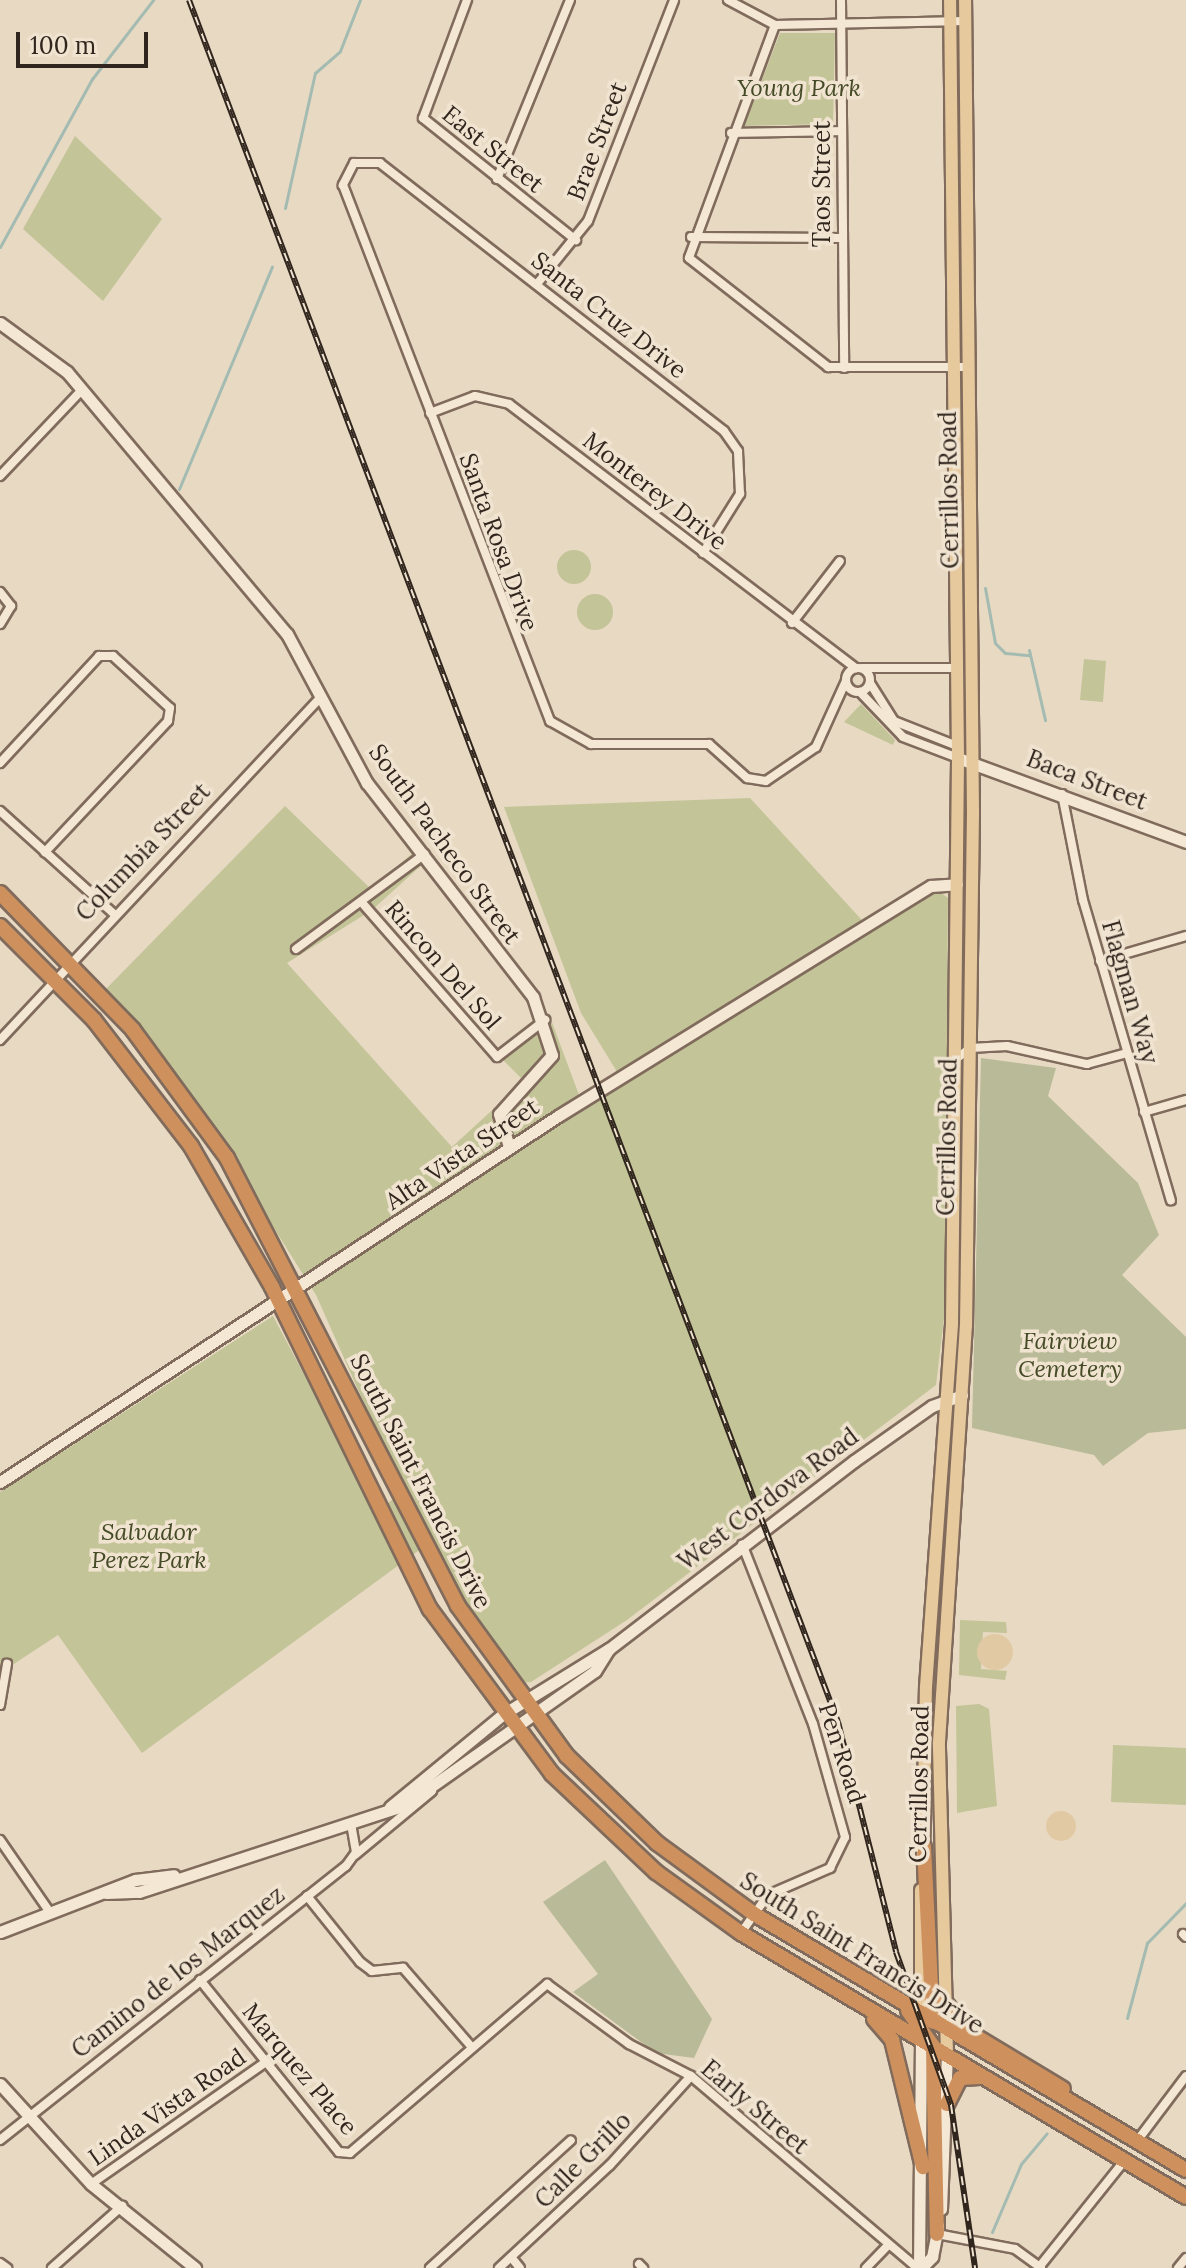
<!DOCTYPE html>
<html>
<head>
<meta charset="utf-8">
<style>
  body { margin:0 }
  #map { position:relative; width:1186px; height:2268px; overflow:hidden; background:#e8d9c3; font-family:Lora,serif }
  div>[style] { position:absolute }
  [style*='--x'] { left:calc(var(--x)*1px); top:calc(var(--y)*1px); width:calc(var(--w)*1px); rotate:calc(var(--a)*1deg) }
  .green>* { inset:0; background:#c3c498 }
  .round { border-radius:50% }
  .sand>* { inset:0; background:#e1caa3 }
  .cemetery>* { inset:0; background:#b9ba97 }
  .stream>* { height:3px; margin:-1.5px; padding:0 1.5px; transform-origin:1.5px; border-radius:1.5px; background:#a4bbb2 }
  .roads { filter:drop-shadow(2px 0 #806b5c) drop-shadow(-2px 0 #806b5c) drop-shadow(0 2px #806b5c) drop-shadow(0 -2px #806b5c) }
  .street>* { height:8px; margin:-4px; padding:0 4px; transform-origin:4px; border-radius:4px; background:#f4e8d5 }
  .street>.ring { margin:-4px; padding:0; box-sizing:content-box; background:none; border:8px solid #f4e8d5; border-radius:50% }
  .secondary>* { height:11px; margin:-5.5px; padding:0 5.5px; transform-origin:5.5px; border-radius:5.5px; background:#f4e8d5 }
  .primary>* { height:12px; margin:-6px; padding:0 6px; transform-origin:6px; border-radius:6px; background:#e7c99e }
  .highway>* { height:14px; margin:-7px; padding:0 7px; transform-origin:7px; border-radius:7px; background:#ce915d }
  .rail>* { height:6px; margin-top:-3px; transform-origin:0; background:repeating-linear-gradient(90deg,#f0e4d1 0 9px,#31261e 0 18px); box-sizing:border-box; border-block:2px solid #31261e }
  span { translate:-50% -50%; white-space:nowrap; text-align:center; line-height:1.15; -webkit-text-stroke:7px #f0e4d1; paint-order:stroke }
  .park-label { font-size:24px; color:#464b27; font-style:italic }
  .street-label { font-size:24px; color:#31261e }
  .scale { position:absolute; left:16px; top:32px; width:132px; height:36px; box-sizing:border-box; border:4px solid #31261e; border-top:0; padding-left:10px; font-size:24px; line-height:28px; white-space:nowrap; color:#31261e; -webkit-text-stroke:6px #f0e4d1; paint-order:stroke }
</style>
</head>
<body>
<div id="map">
  <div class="green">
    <i style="clip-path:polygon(780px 33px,835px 33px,833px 124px,744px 126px)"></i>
    <i style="clip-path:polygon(75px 136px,162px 219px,103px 301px,23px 229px)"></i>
    <i class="round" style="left:557px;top:550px;width:34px;height:34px"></i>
    <i class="round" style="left:577px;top:594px;width:36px;height:36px"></i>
    <i style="clip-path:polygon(1084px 659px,1106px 661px,1103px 702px,1080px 700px)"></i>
    <i style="clip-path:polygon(861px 704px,895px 740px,893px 745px,844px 722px)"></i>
    <i style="clip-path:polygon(750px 798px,870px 929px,937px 890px,948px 898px,945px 1310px,936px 1385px,627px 1620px,531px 1682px,519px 1683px,484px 1640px,429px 1543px,142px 1753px,58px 1635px,0 1673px,0 1492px,273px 1316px,377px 1512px,403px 1491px,316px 1295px,189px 1093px,105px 990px,285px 806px,371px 889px,416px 850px,425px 862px,372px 910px,287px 963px,452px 1147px,524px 1081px,503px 1060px,550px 1017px,579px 1095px,619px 1075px,581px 1013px,504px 807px)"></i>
    <i style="clip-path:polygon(960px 1620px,1006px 1622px,1007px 1633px,983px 1632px,981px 1669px,1007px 1671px,1005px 1680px,959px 1675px)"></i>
    <i style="clip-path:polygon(979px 1704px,989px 1709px,997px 1806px,957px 1813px,956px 1706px)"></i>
    <i style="clip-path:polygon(1113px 1745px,1186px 1748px,1186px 1805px,1111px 1802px)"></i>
  </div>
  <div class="sand">
    <i class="round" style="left:977px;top:1634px;width:36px;height:36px"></i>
    <i class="round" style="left:1046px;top:1811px;width:30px;height:30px"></i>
  </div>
  <div class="cemetery">
    <i style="clip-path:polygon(981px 1058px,1056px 1068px,1048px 1096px,1138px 1183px,1159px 1235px,1122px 1275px,1186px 1337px,1186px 1429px,1148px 1433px,1103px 1466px,1094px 1455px,972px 1428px)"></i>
    <i style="clip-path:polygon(605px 1860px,712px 2019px,694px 2058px,656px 2053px,573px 1992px,598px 1974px,543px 1902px)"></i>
  </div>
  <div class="stream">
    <i style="--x:285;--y:208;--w:138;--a:-77.5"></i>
    <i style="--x:315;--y:73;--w:33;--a:-41"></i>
    <i style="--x:340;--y:51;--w:55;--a:-68.6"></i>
    <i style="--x:0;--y:247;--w:192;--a:-61.3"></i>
    <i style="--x:92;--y:79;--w:100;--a:-52.3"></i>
    <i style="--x:179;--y:489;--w:241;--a:-67.3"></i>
    <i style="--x:985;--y:588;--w:56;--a:79.7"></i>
    <i style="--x:995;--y:643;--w:14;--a:45"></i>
    <i style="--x:1005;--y:653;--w:25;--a:5"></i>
    <i style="--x:1029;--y:650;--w:72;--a:77.1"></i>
    <i style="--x:1127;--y:2018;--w:78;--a:-75.1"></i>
    <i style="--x:1147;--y:1943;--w:56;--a:-45.7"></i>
    <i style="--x:992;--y:2232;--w:74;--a:-66.9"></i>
    <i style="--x:1021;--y:2164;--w:40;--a:-50"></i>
  </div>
  <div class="roads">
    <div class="street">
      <i style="--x:467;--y:0;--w:126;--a:110.4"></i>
      <i style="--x:423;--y:118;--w:196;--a:38.6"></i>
      <i style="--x:728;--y:0;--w:53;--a:28"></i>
      <i style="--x:775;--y:25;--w:190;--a:-1.2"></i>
      <i style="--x:841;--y:0;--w:368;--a:89.5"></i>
      <i style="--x:775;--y:25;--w:248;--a:110.3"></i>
      <i style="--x:689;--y:258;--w:177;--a:38.1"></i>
      <i style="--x:828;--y:367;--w:141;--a:0"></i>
      <i style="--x:731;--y:133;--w:111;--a:-1"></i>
      <i style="--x:497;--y:179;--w:193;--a:-67.8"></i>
      <i style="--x:691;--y:237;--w:152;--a:0.4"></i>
      <i style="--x:537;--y:284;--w:81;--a:-51"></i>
      <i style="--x:588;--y:221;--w:237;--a:-68.7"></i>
      <i style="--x:430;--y:413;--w:48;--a:-20.7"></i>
      <i style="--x:475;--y:396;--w:35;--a:13"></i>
      <i style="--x:509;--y:404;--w:436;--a:37.3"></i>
      <i style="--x:0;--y:476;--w:119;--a:-46.4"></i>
      <i style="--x:703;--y:553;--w:70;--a:-57.9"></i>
      <i style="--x:740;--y:494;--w:43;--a:-92.7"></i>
      <i style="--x:738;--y:451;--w:24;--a:-125"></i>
      <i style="--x:724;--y:431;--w:436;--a:-142.1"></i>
      <i style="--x:380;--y:163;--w:26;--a:180"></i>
      <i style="--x:354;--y:163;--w:25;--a:117"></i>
      <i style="--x:343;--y:185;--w:575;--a:68.88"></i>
      <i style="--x:550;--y:721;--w:47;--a:29.3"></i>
      <i style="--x:591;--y:744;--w:118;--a:0"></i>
      <i style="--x:709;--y:744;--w:51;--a:41.8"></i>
      <i style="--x:747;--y:778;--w:19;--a:9"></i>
      <i style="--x:766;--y:781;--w:60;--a:-34.2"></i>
      <i style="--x:816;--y:747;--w:72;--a:-65.6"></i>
      <i style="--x:0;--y:592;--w:18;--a:52"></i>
      <i style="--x:11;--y:606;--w:21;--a:121"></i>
      <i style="--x:792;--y:623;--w:78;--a:-52.3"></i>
      <i class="ring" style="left:846px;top:668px;width:16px;height:16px"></i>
      <i style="--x:862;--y:668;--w:96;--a:0"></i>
      <i style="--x:870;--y:683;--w:45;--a:57.7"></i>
      <i style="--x:894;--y:721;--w:68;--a:21.6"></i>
      <i style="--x:860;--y:692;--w:62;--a:46.3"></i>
      <i style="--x:903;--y:737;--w:59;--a:20.9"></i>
      <i style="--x:0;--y:763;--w:146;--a:-47.2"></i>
      <i style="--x:99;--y:656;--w:14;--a:0"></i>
      <i style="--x:113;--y:656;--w:77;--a:42.4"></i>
      <i style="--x:170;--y:708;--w:13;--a:99"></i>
      <i style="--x:168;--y:721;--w:180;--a:133.2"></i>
      <i style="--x:1062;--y:794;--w:108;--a:78.8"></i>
      <i style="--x:1083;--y:900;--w:313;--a:73.7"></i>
      <i style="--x:0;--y:811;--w:152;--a:42.1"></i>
      <i style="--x:364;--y:905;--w:202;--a:48.8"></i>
      <i style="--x:497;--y:1057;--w:61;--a:-37.6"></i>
      <i style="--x:296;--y:949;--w:160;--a:-36.4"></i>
      <i style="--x:1100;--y:961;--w:90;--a:-16.2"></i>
      <i style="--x:0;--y:1040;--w:470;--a:-46.9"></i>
      <i style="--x:955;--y:1060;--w:19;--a:-39"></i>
      <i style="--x:970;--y:1048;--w:37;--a:-3"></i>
      <i style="--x:1007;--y:1046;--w:82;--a:12.7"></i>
      <i style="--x:1087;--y:1064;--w:41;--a:-15.4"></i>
      <i style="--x:1144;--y:1112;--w:44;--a:-15.9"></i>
      <i style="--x:0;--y:1705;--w:42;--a:-80.3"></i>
      <i style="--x:0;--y:1840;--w:86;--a:55.4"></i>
      <i style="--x:355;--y:1855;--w:100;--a:-39.7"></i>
      <i style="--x:307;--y:1896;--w:85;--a:51.2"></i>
      <i style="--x:360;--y:1962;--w:15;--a:37"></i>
      <i style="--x:372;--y:1971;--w:31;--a:-6"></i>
      <i style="--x:403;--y:1968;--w:102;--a:49"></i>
      <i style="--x:741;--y:1933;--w:47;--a:-54.6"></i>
      <i style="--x:768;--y:1895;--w:68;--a:-23.5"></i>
      <i style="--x:830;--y:1868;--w:34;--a:-64"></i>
      <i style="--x:845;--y:1837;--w:117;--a:-105.8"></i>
      <i style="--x:813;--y:1724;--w:193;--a:-111.5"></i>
      <i style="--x:1183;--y:1934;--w:4;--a:45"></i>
      <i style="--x:200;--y:1980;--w:221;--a:51.1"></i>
      <i style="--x:339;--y:2152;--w:11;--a:5"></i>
      <i style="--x:350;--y:2153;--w:260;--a:-40.6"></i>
      <i style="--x:547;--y:1984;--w:102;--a:36.2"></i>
      <i style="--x:629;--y:2044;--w:70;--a:27.3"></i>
      <i style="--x:691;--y:2076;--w:297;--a:40.3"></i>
      <i style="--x:0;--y:2140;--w:441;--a:-38.4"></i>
      <i style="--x:346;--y:1866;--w:17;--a:-54"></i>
      <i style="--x:356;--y:1852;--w:29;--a:-100"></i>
      <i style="--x:1137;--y:2141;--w:81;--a:-53"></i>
      <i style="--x:91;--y:2184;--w:213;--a:-34.9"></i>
      <i style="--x:937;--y:2234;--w:79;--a:10.9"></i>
      <i style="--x:1015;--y:2249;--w:32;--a:36"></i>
      <i style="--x:511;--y:2257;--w:14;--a:51"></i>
      <i style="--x:0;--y:2263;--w:9;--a:36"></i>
      <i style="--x:639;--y:2264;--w:6;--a:45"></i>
      <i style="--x:1040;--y:2266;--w:134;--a:-51.3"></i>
      <i style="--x:52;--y:2268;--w:94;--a:-41.5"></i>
      <i style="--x:430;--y:2268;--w:190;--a:-42.2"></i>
      <i style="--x:499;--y:2268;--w:151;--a:-42.9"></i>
      <i style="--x:610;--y:2165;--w:120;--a:-47.7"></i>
      <i style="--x:866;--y:2268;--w:32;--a:-46"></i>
      <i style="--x:1178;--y:2268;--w:13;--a:-51"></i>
    </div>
    <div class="secondary">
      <i style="--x:0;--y:323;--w:83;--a:36.2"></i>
      <i style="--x:67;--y:372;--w:342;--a:50"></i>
      <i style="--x:287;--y:634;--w:169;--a:61.8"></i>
      <i style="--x:367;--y:783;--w:271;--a:52.2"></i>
      <i style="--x:533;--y:997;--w:61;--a:71.9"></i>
      <i style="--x:552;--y:1055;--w:79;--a:131.9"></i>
      <i style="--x:499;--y:1114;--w:34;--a:73"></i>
      <i style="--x:958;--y:758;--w:243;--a:20.2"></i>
      <i style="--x:0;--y:1482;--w:667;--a:-33.26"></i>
      <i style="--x:558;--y:1116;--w:438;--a:-31.7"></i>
      <i style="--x:931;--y:886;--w:26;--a:-4"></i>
      <i style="--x:390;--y:1807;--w:145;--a:-39.4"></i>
      <i style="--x:502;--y:1715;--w:126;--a:-31.7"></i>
      <i style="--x:609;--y:1649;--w:309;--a:-37.5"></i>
      <i style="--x:854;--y:1461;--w:95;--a:-35.2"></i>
      <i style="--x:932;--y:1406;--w:32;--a:-20"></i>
      <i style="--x:106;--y:1893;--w:33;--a:-2"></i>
      <i style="--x:139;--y:1892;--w:280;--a:-18.1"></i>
      <i style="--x:405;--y:1805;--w:232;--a:-35.2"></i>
      <i style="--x:595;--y:1671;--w:25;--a:-58"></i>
      <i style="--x:0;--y:1932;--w:145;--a:-21.1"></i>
      <i style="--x:135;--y:1880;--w:39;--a:-7"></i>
      <i style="--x:0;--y:2084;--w:135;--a:47.7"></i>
      <i style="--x:91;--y:2184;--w:134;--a:38.9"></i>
      <i style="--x:941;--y:2209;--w:155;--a:-87.8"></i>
      <i style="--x:919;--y:2268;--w:229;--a:-89.5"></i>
      <i style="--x:921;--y:2268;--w:16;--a:-45"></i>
      <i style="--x:932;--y:2257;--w:32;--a:-79"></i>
    </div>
    <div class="primary">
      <i style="--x:923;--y:1856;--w:169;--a:-89"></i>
      <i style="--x:926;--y:1687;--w:364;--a:-85.9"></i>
      <i style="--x:952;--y:1324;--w:566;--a:-89.39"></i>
      <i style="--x:958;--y:758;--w:758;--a:-90.6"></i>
      <i style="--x:921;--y:1890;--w:129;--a:90"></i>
      <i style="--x:947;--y:2054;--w:312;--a:-91.5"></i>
      <i style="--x:939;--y:1742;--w:417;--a:-86.3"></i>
      <i style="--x:966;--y:1326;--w:513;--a:-89.22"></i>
      <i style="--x:973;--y:813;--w:813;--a:-90.56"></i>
    </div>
    <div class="highway">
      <i style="--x:0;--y:893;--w:191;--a:45.8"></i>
      <i style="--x:133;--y:1030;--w:159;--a:53.7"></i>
      <i style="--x:227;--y:1158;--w:504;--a:62.72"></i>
      <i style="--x:458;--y:1606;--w:185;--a:54"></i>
      <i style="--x:567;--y:1756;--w:125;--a:44"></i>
      <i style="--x:657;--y:1843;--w:120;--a:36.2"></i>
      <i style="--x:754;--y:1914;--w:502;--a:30.65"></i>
      <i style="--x:0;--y:926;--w:133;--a:45"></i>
      <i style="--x:94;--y:1020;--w:159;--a:52.4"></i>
      <i style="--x:191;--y:1146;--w:163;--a:60.1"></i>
      <i style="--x:272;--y:1287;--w:359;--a:63.9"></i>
      <i style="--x:430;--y:1609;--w:205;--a:53.5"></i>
      <i style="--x:552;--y:1774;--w:143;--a:43.3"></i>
      <i style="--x:656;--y:1872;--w:105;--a:35.7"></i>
      <i style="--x:741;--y:1933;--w:517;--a:30.68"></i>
      <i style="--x:924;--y:1847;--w:175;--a:87.1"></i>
      <i style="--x:943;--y:2000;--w:45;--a:49.5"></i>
      <i style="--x:972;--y:2034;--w:106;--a:31.1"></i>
      <i style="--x:908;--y:2011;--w:43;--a:54.5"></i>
      <i style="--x:933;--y:2046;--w:188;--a:88.8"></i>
      <i style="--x:874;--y:2019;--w:28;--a:49"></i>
      <i style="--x:892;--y:2040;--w:131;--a:76.3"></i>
      <i style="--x:947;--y:2104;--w:29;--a:-63"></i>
      <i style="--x:960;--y:2078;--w:20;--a:-3"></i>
    </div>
  </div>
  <div class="rail">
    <i style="--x:189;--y:0;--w:1840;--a:69.35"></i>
    <i style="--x:838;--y:1722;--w:237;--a:75.8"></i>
    <i style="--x:896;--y:1952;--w:163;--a:70.2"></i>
    <i style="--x:951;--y:2105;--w:165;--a:81.6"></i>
  </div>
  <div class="park-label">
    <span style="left:799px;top:88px">Young Park</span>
    <span style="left:1070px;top:1355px">Fairview<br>Cemetery</span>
    <span style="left:149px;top:1546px">Salvador<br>Perez Park</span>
  </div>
  <div class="street-label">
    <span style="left:597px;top:141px;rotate:-69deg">Brae Street</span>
    <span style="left:493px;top:149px;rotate:39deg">East Street</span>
    <span style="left:822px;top:184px;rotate:-90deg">Taos Street</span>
    <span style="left:609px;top:315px;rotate:38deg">Santa Cruz Drive</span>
    <span style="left:949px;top:490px;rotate:-91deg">Cerrillos Road</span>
    <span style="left:655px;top:491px;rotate:38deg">Monterey Drive</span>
    <span style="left:499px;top:542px;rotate:70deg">Santa Rosa Drive</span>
    <span style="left:1087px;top:780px;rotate:21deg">Baca Street</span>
    <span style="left:445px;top:844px;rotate:54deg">South Pacheco Street</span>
    <span style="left:143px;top:852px;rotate:-46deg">Columbia Street</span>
    <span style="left:443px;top:965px;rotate:49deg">Rincon Del Sol</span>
    <span style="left:1130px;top:992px;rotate:74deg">Flagman Way</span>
    <span style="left:947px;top:1137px;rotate:-89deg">Cerrillos Road</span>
    <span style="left:462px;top:1154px;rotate:-34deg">Alta Vista Street</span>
    <span style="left:421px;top:1481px;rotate:63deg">South Saint Francis Drive</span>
    <span style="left:768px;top:1499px;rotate:-37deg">West Cordova Road</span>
    <span style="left:842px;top:1753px;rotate:72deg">Pen Road</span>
    <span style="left:919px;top:1784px;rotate:-89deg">Cerrillos Road</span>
    <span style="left:862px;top:1953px;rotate:32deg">South Saint Francis Drive</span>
    <span style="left:178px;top:1972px;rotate:-38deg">Camino de los Marquez</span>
    <span style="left:300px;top:2069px;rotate:50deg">Marquez Place</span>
    <span style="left:167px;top:2107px;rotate:-35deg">Linda Vista Road</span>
    <span style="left:755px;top:2107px;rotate:40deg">Early Street</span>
    <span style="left:583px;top:2160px;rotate:-45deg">Calle Grillo</span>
  </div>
  <div class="scale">100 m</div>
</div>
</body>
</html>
